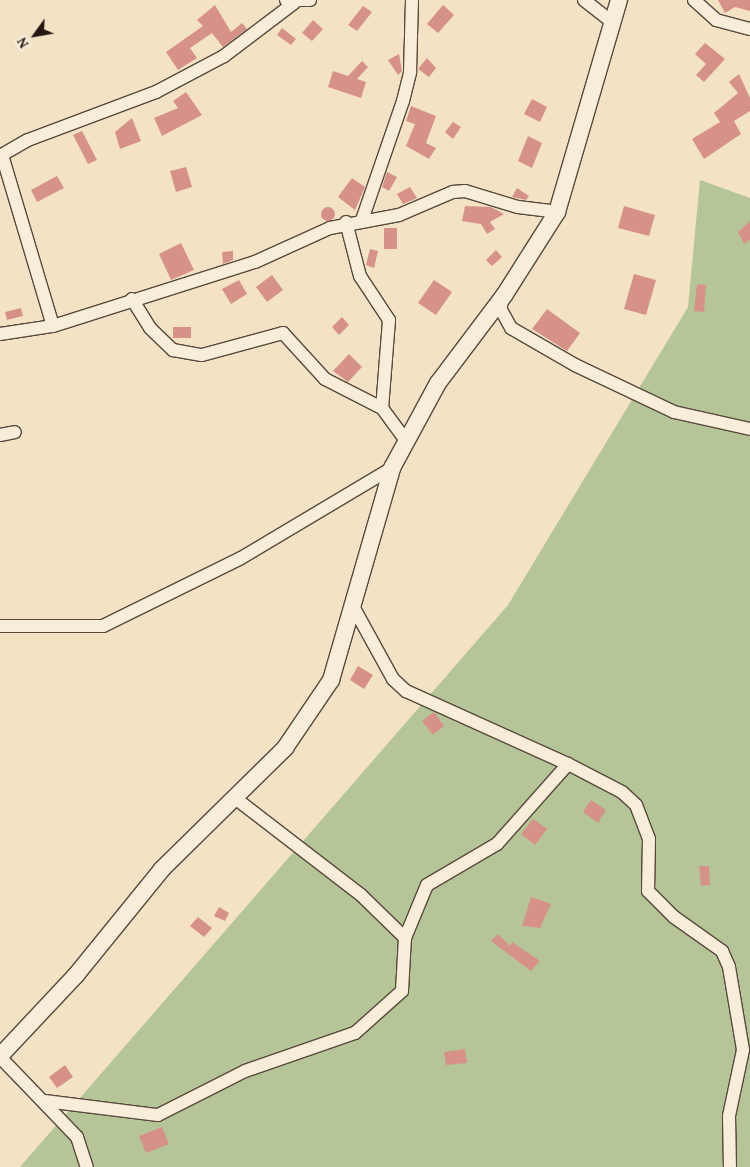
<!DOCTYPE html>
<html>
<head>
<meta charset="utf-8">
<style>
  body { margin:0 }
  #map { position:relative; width:750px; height:1167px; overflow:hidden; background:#f3e3c4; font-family:"Gentium Book Plus",serif }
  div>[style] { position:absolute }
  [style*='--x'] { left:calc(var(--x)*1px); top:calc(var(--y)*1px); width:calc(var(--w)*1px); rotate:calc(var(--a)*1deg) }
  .green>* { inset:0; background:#b5c598 }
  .building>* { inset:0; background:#d69288 }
  .round { border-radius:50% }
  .roads { filter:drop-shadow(1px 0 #59493d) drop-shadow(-1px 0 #59493d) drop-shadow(0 1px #59493d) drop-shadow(0 -1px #59493d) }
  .minor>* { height:12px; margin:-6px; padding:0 6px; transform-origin:6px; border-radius:6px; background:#f7edd9 }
  .tertiary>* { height:16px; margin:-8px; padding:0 8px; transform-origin:8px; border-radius:8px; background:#f7edd9 }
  span { translate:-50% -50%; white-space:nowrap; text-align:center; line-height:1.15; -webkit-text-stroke:4px #f7edd9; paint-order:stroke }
  .north { position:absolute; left:10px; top:10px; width:50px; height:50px; -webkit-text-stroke:4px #f7edd9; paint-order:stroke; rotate:238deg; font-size:14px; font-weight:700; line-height:20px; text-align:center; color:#261610 }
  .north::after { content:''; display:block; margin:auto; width:18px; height:22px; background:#261610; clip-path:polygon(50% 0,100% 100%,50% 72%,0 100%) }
</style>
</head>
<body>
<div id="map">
  <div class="green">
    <i style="clip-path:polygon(700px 180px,750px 198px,750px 1167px,20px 1167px,508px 605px,688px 307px)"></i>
  </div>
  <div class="building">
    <i style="clip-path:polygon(718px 0,750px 0,750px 11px,735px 7px,725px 13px)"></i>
    <i style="clip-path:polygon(215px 5px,231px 32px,242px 23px,247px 29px,223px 47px,212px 33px,190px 48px,197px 58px,178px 70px,166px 52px,203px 26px,197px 20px)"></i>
    <i style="clip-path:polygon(443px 5px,454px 15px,438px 33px,427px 24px)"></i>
    <i style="clip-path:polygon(363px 6px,372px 12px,357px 31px,348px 25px)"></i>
    <i style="clip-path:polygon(313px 20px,323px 29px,312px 41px,302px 33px)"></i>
    <i style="clip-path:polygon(282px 28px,296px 39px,291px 45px,277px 35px)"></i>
    <i style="clip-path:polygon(705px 43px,725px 59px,704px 82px,696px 75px,706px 64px,695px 54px)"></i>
    <i style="clip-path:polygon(399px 54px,402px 71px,398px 75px,388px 60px)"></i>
    <i style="clip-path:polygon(427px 58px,436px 68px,429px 77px,418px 69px)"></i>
    <i style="clip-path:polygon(362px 61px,368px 67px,357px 79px,366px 82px,361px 98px,328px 87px,333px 71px,348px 76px)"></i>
    <i style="clip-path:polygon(739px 74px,750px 98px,750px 111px,734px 121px,741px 134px,704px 159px,692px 139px,720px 122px,714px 113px,738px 93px,729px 82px)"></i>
    <i style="clip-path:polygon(186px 92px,202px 115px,162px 136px,154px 118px,178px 108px,173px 101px)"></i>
    <i style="clip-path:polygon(532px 99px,547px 107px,540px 122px,524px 114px)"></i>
    <i style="clip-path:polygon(411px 106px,436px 116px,426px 143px,436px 148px,429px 159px,406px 146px,415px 124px,406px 121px)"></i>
    <i style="clip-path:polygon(132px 118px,141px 141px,120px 149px,115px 132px)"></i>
    <i style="clip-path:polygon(453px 122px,461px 127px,453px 139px,445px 132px)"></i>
    <i style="clip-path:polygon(82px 131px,97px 160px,88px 164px,73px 135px)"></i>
    <i style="clip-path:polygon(528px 136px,542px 143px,532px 168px,518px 161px)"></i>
    <i style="clip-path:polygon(186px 167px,192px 187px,176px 192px,170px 171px)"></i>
    <i style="clip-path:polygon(387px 172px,397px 177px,389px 191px,382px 187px)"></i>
    <i style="clip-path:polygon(57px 176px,64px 188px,37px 202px,31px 190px)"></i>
    <i style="clip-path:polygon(352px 178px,365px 187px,355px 210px,338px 197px)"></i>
    <i style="clip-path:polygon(410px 187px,417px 198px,403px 204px,397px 194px)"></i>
    <i style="clip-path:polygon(517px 188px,529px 196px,526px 200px,512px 197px)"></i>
    <i style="clip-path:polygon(465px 206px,491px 207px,504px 214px,490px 222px,495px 229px,487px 234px,481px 224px,462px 221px)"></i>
    <i style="clip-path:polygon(624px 206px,655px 215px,649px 236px,618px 228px)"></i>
    <i class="round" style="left:321px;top:207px;width:14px;height:14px"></i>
    <i style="clip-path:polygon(750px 221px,750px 240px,744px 244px,738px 232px)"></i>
    <i style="clip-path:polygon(384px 228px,397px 228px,397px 249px,384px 249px)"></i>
    <i style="clip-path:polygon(181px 243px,194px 270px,171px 280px,159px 254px)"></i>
    <i style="clip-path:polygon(370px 249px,378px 251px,374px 268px,366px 265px)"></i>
    <i style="clip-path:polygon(496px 250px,502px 257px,492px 266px,486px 260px)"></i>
    <i style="clip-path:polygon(233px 251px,233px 260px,223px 264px,222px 252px)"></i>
    <i style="clip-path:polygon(634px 274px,656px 280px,646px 315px,624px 309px)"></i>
    <i style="clip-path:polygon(272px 275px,283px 290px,267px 302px,256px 287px)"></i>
    <i style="clip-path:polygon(239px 280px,247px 294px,231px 304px,222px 289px)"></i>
    <i style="clip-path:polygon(434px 280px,452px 292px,436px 315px,418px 303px)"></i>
    <i style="clip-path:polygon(697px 284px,706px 285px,704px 312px,694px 311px)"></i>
    <i style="clip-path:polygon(21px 308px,23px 316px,7px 320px,5px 312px)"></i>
    <i style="clip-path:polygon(547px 309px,580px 333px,567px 351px,532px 329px)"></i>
    <i style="clip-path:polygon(342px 317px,349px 325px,339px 335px,332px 327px)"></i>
    <i style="clip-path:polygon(173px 327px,191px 327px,191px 338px,173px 338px)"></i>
    <i style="clip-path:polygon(349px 354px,362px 367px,348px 382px,333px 371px)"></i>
    <i style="clip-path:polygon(358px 666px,373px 675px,364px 689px,350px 680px)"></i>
    <i style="clip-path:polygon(434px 712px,444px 726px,433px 735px,422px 721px)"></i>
    <i style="clip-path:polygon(591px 800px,606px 810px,598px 823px,583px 812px)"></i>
    <i style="clip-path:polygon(533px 819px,547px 829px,535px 845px,521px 834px)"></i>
    <i style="clip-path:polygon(699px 866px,709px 866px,710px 885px,701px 886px)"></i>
    <i style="clip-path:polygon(531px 897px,551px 904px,540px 928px,522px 926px)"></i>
    <i style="clip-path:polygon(219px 907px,229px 913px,225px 921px,214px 916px)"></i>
    <i style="clip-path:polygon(198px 917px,212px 928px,204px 937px,190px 926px)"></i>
    <i style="clip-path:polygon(498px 934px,510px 946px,512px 942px,540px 961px,531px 971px,491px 941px)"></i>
    <i style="clip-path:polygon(465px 1049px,467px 1063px,446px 1065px,444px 1052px)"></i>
    <i style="clip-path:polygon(65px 1065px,73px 1077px,57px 1088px,49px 1077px)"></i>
    <i style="clip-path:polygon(162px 1127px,169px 1144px,146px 1153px,139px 1136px)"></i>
  </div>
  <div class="roads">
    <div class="minor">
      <i style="--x:286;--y:0;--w:24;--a:0"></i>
      <i style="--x:584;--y:0;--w:36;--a:38"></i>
      <i style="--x:694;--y:0;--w:30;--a:42"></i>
      <i style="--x:716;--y:20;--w:35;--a:15"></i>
      <i style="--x:2;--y:155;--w:178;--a:73.4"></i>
      <i style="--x:0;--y:156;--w:32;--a:-30"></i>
      <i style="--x:28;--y:140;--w:137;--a:-20.6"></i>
      <i style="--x:156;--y:92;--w:77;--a:-27.9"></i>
      <i style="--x:224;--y:56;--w:88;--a:-37.1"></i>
      <i style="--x:362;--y:220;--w:126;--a:-71"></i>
      <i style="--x:403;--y:101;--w:30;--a:-76"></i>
      <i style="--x:410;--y:72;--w:72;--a:-88.4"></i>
      <i style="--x:346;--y:222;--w:56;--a:75.5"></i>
      <i style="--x:360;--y:276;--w:53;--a:56.6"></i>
      <i style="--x:389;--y:320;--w:88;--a:94.5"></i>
      <i style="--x:382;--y:408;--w:42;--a:53.7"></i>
      <i style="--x:504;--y:296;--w:13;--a:108"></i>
      <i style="--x:500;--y:308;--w:23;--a:61"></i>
      <i style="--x:511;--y:328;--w:74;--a:30"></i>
      <i style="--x:575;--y:365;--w:110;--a:25.4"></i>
      <i style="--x:674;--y:412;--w:78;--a:12.6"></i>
      <i style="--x:132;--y:299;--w:34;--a:58"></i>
      <i style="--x:150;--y:328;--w:32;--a:44"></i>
      <i style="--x:173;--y:350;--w:29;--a:10"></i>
      <i style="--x:202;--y:355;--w:84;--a:-15.2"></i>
      <i style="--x:283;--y:333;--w:62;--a:47.6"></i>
      <i style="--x:325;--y:379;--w:64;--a:27"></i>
      <i style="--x:0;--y:334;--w:54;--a:-8.6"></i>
      <i style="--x:53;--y:326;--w:212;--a:-17.6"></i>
      <i style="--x:255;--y:262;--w:82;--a:-24.4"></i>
      <i style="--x:330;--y:228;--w:70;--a:-10.7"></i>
      <i style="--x:399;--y:215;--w:59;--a:-23.1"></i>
      <i style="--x:453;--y:192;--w:12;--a:-5"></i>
      <i style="--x:465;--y:191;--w:55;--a:16.8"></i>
      <i style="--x:518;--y:207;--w:39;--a:7"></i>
      <i style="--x:0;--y:435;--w:15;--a:-11"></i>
      <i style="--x:355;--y:610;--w:79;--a:61.2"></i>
      <i style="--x:393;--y:679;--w:18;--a:43"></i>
      <i style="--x:406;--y:691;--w:178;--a:24.3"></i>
      <i style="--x:568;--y:764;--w:61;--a:27.4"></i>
      <i style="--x:622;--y:792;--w:19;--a:43"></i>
      <i style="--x:636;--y:805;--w:36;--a:69"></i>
      <i style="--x:649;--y:839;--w:52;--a:91.1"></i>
      <i style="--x:648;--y:891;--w:37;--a:45"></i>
      <i style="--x:674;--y:917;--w:59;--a:35.3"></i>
      <i style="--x:722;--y:951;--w:17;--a:66"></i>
      <i style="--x:729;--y:967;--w:84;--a:80.4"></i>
      <i style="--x:743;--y:1050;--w:67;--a:102"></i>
      <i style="--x:729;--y:1116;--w:51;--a:88.9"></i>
      <i style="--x:0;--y:626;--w:103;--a:0"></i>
      <i style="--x:103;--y:626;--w:154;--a:-26.2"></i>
      <i style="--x:241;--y:558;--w:176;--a:-30.8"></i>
      <i style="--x:235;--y:798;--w:159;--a:37.6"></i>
      <i style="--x:361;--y:895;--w:62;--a:44.3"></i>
      <i style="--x:0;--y:1057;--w:111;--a:46.1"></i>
      <i style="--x:77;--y:1137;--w:32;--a:72"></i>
      <i style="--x:45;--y:1101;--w:114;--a:7.1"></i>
      <i style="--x:158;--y:1115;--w:97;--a:-26.8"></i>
      <i style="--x:245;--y:1071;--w:116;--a:-19.1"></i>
      <i style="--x:355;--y:1033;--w:63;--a:-41.8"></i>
      <i style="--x:402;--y:991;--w:53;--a:-86.8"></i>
      <i style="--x:405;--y:938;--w:57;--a:-67.5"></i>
      <i style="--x:427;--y:885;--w:81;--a:-30.4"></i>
      <i style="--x:497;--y:844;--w:107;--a:-48.4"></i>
    </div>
    <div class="tertiary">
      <i style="--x:0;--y:1056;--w:111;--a:-46.8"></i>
      <i style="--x:76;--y:975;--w:136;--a:-50.9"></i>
      <i style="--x:162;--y:869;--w:173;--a:-44.5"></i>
      <i style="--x:285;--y:748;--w:82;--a:-55.9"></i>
      <i style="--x:331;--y:680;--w:221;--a:-73.9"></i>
      <i style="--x:392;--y:468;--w:97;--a:-61.6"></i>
      <i style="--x:438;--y:383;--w:111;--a:-53"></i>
      <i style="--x:505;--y:294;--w:97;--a:-57.6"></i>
      <i style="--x:557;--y:212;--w:221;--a:-73.7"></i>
    </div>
  </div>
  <div class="north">N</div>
</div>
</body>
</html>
